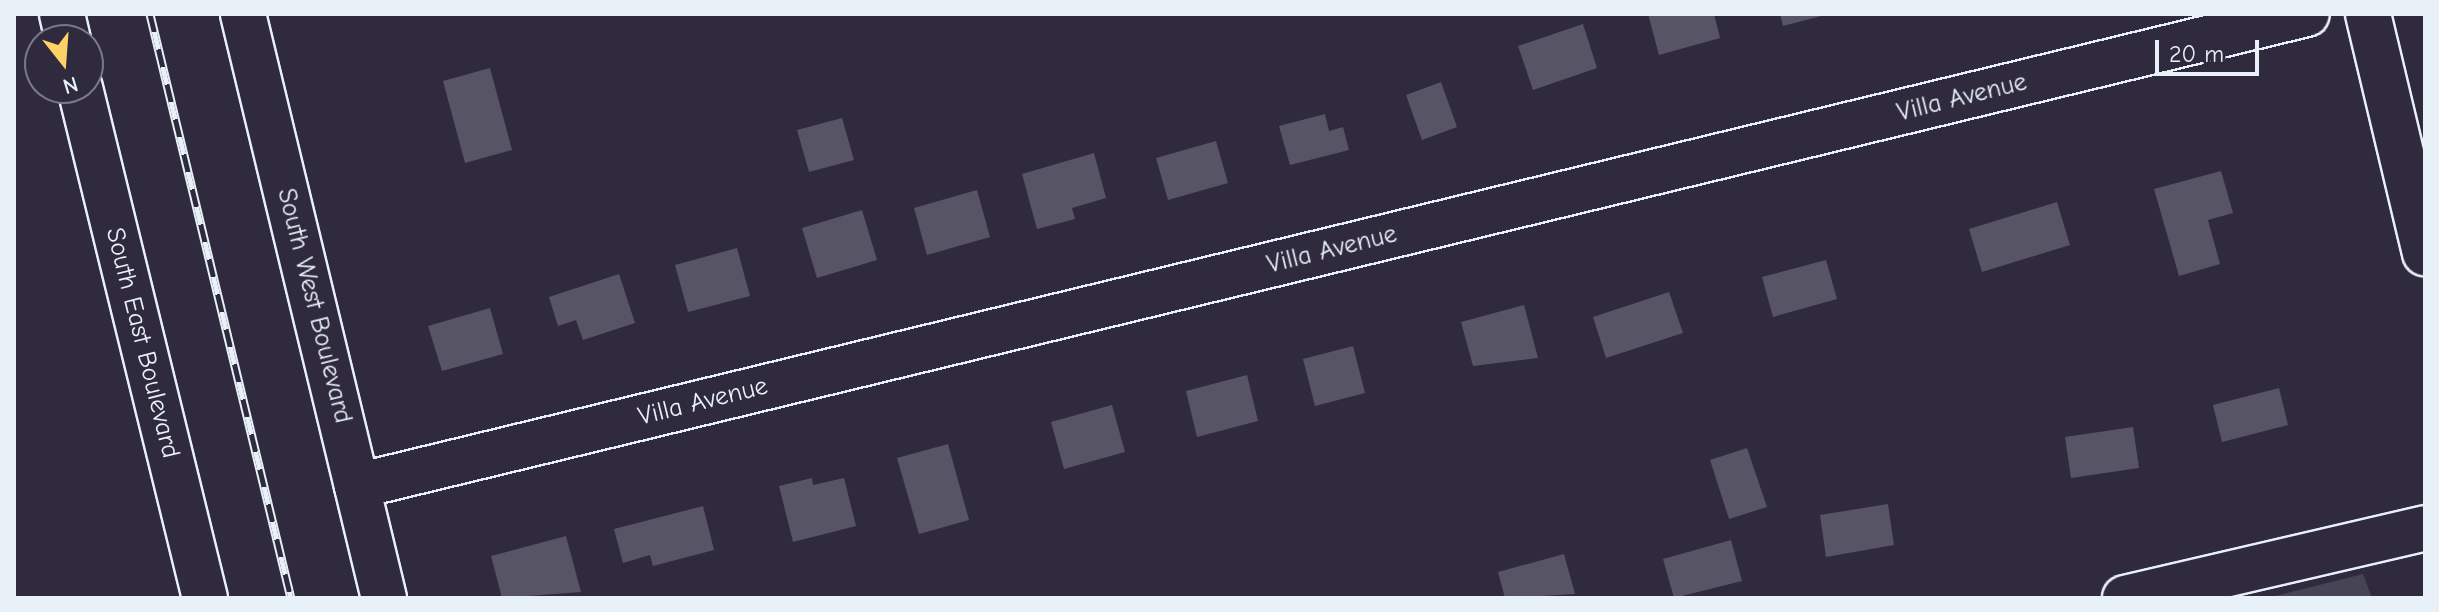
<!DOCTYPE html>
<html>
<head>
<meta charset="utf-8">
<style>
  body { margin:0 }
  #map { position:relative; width:2439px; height:612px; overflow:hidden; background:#2f2a3d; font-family:"Comic Neue",sans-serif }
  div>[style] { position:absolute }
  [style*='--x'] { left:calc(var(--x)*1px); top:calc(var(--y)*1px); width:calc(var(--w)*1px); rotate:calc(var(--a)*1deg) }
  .green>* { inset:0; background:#464455 }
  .building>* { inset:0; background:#575565 }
  .roads { filter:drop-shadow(2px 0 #e8f1f8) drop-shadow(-2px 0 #e8f1f8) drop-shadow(0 2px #e8f1f8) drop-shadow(0 -2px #e8f1f8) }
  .minor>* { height:44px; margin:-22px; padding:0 22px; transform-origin:22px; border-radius:22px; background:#2f2a3d }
  .major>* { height:44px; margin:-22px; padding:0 22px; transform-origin:22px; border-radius:22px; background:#2f2a3d }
  .rail>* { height:9px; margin-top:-4.5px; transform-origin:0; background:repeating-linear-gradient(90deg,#2f2a3d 0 18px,#e8f1f8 0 36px); box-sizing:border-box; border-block:2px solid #e8f1f8 }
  span { translate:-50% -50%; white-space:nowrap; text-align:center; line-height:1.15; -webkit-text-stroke:8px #2f2a3d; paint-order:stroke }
  .street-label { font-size:26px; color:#e8f1f8 }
  .frame { position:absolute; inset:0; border:16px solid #e8f1f8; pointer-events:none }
  .north { position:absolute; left:24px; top:24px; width:80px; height:80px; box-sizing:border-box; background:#2f2a3d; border:2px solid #797a88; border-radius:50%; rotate:163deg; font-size:22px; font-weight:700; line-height:32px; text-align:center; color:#e8f1f8 }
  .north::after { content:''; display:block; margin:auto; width:28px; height:36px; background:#ffd166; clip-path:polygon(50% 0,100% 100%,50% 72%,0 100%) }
  .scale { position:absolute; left:2155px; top:40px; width:104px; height:36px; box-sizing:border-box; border:4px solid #e8f1f8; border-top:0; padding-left:10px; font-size:24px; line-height:28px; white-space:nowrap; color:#e8f1f8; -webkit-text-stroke:6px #2f2a3d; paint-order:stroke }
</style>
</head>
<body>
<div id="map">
  <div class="green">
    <i style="clip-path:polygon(2363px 574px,2372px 598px,2267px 598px)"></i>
  </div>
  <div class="building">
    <i style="clip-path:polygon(1648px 14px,1714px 14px,1720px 38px,1659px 55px)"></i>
    <i style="clip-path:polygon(1780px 14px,1825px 14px,1825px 15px,1783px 26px)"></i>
    <i style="clip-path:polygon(1583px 24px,1597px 68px,1533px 90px,1518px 46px)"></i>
    <i style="clip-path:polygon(490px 68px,512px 150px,465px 163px,443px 81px)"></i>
    <i style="clip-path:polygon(1441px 82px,1457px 127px,1422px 140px,1406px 95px)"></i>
    <i style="clip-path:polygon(1325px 114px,1329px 131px,1343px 127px,1349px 150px,1290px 165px,1279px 126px)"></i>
    <i style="clip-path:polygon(842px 118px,854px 160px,809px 172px,797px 130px)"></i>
    <i style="clip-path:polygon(1216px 141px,1228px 183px,1168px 200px,1156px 158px)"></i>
    <i style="clip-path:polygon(1094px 153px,1106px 198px,1072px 208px,1075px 219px,1037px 229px,1022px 174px)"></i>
    <i style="clip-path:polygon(2221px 171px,2233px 213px,2208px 220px,2220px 264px,2179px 276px,2154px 189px)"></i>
    <i style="clip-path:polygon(977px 190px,990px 237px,927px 255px,914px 208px)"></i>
    <i style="clip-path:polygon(2057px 202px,2070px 245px,1982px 272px,1969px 229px)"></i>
    <i style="clip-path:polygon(862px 210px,877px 260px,817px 278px,802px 228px)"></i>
    <i style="clip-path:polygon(737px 248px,750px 296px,688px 312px,675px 265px)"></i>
    <i style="clip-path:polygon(1826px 260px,1837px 299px,1773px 317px,1762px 277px)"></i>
    <i style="clip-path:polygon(619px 274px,635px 323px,583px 340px,576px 320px,558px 326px,549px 297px)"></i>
    <i style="clip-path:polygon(1669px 292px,1683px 333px,1606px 358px,1593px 317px)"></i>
    <i style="clip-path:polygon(1524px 305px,1538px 358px,1473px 366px,1461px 322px)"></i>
    <i style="clip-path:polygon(490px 308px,503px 354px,442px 371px,428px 326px)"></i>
    <i style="clip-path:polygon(1353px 346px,1365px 393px,1315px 406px,1303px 359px)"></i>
    <i style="clip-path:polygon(1247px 375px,1258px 421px,1197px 437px,1186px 391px)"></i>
    <i style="clip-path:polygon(2279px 388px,2288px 425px,2222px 442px,2213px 405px)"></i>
    <i style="clip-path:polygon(1112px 405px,1125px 452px,1064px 469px,1051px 422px)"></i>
    <i style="clip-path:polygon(2133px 427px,2139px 468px,2071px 478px,2065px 437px)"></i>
    <i style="clip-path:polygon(948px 444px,969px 520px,919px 534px,897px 458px)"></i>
    <i style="clip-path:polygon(1747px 448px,1767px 507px,1729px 519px,1710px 460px)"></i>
    <i style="clip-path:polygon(812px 478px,813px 485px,844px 478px,856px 526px,793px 542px,779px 486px)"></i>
    <i style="clip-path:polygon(1888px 504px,1894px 545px,1826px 557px,1820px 515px)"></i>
    <i style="clip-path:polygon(703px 506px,714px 550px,653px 566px,650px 555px,623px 563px,614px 529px)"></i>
    <i style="clip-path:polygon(566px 536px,581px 592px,502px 598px,491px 556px)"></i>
    <i style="clip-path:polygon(1731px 540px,1742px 581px,1674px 598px,1663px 559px)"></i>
    <i style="clip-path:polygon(1564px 554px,1575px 594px,1505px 598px,1498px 572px)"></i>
  </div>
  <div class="roads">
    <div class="minor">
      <i style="--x:2368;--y:14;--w:246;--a:76.6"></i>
      <i style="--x:357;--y:486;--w:2006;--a:-13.61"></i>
      <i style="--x:2125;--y:598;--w:308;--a:-13.1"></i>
    </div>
    <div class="major">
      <i style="--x:62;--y:14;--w:27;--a:77"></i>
      <i style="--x:243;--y:14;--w:601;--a:76.43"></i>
      <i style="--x:80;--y:88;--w:525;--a:76.23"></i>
    </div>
  </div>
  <div class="rail">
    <i style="--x:150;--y:14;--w:601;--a:76.43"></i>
  </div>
  <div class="street-label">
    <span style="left:1962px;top:98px;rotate:-14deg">Villa Avenue</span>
    <span style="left:1332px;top:250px;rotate:-14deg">Villa Avenue</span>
    <span style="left:314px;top:306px;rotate:76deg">South West Boulevard</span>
    <span style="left:142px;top:343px;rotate:76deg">South East Boulevard</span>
    <span style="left:703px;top:402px;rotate:-14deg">Villa Avenue</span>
  </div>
  <div class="frame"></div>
  <div class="north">N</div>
  <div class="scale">20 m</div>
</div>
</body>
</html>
